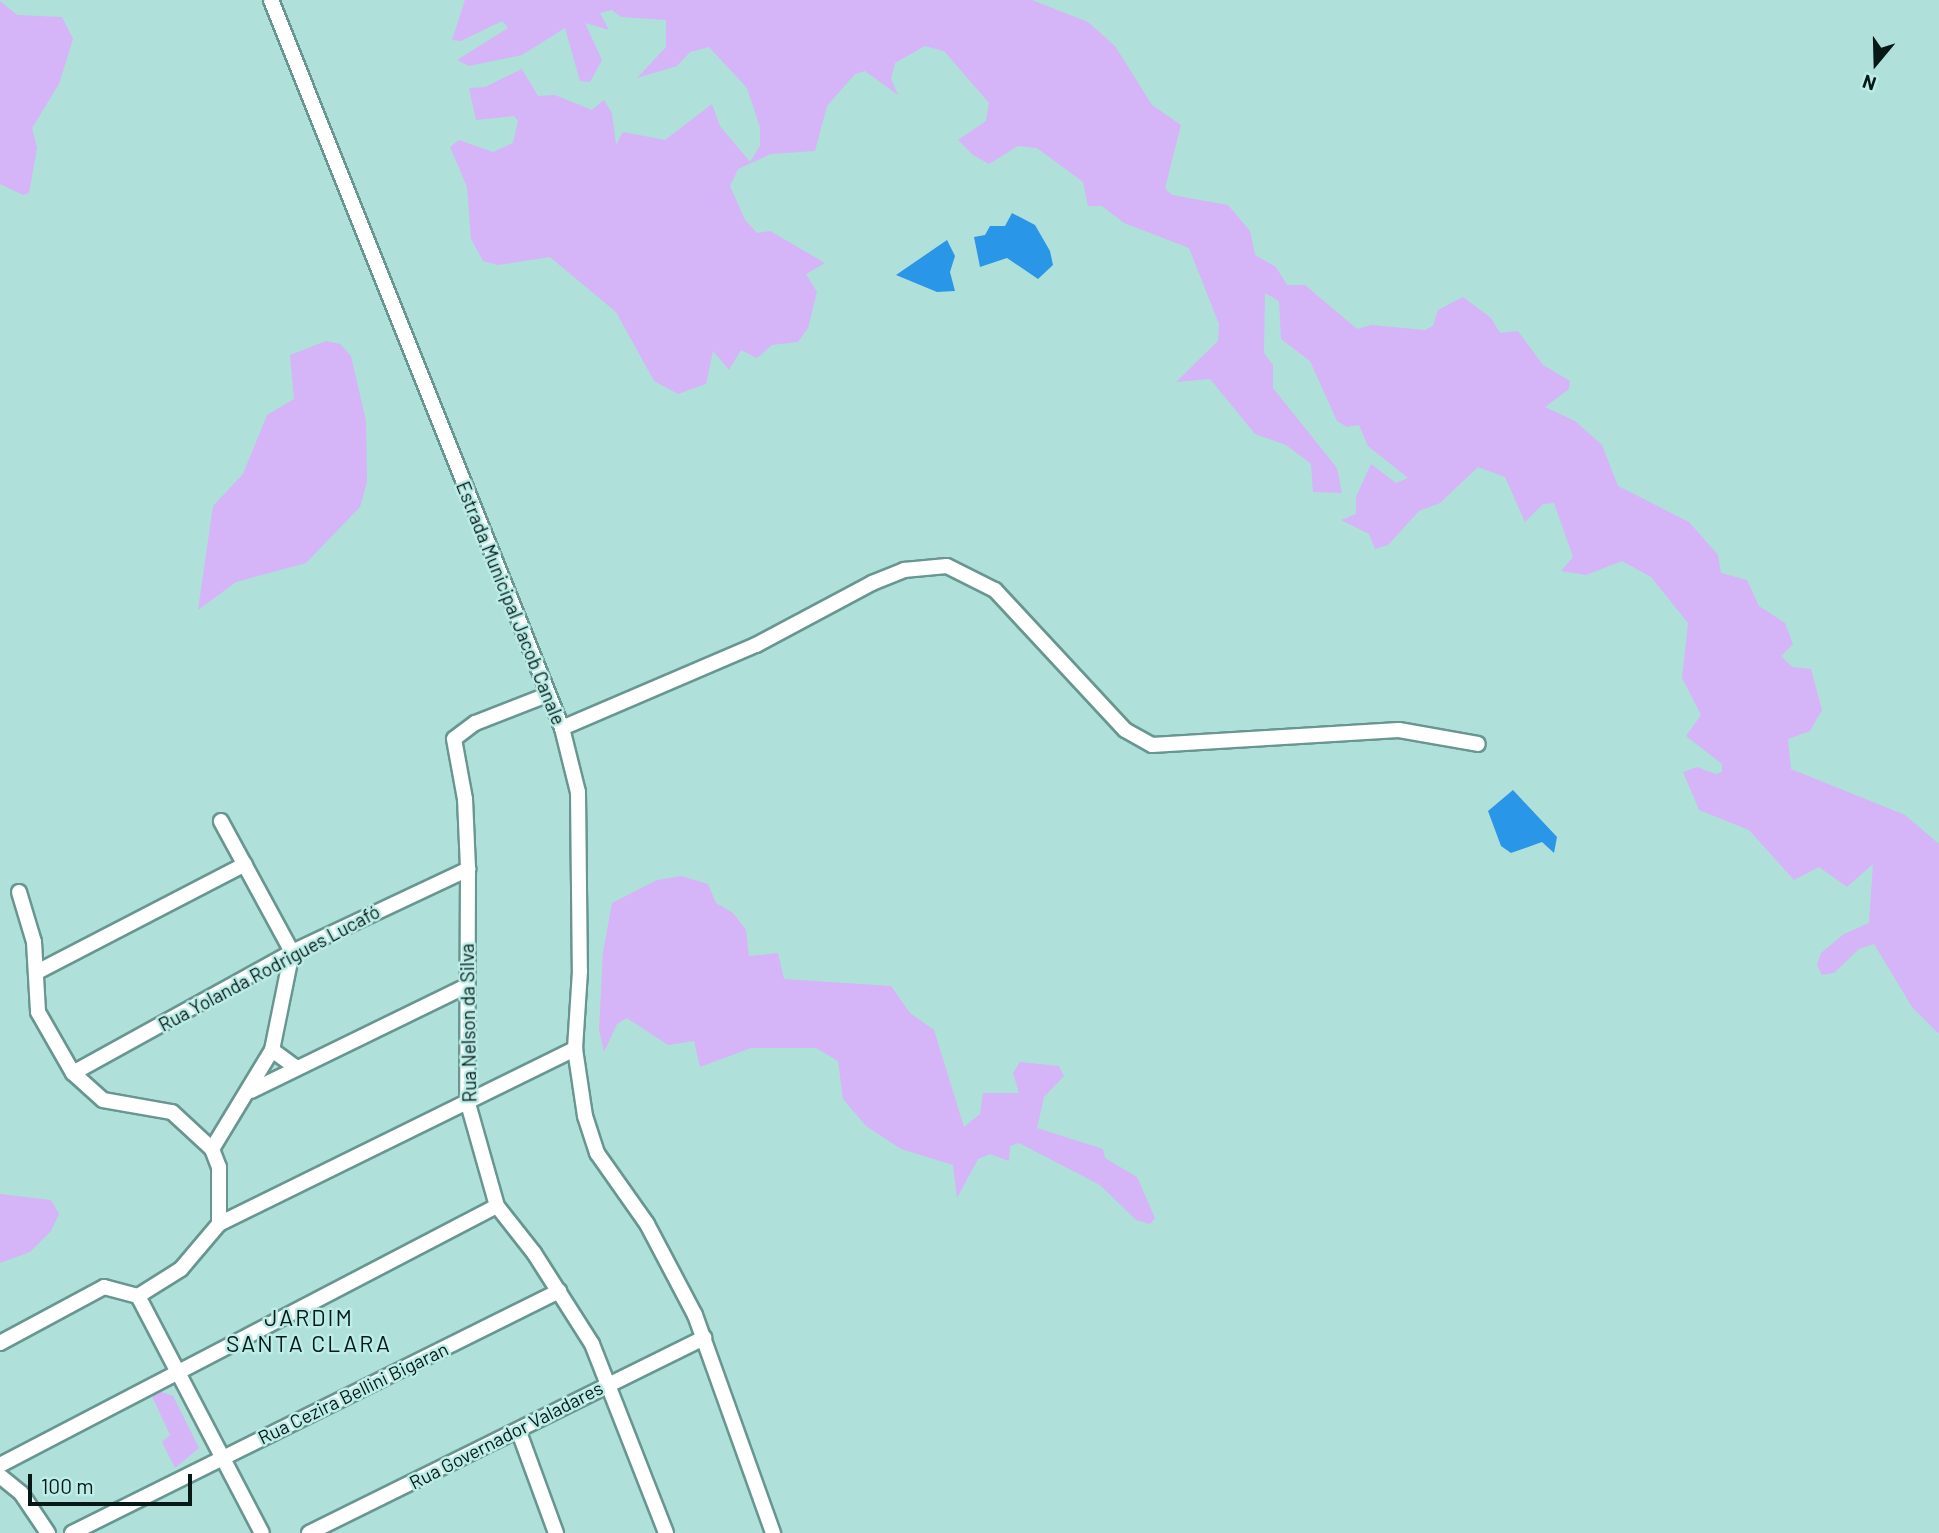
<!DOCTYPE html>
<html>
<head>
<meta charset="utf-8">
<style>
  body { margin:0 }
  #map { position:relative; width:1939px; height:1533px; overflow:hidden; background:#b0e0da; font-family:Barlow,sans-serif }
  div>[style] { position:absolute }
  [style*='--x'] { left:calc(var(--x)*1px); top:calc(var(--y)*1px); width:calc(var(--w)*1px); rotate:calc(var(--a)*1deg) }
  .green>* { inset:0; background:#d5b4f8 }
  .water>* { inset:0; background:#2a96e8 }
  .roads { filter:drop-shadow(2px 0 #689690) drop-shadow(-2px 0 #689690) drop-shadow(0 2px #689690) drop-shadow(0 -2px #689690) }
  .minor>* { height:14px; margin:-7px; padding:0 7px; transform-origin:7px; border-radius:7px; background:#fff }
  span { translate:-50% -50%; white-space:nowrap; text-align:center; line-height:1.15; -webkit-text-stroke:5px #bdede7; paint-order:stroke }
  .street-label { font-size:19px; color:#061917 }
  .quarter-label { font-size:23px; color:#061917; letter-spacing:2px }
  .north { position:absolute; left:1841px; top:28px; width:70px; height:70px; -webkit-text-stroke:5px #bdede7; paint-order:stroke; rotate:199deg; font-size:19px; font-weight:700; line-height:28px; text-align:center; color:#061917 }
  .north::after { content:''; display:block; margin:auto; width:24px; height:32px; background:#061917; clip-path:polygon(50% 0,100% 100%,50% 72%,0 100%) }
  .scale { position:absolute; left:28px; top:1474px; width:164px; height:32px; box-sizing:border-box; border:4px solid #061917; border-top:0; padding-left:9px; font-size:21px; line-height:24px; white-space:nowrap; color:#061917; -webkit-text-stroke:5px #bdede7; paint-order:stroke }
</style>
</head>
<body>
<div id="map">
  <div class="green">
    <i style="clip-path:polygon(465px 0,1032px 0,1088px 22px,1115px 46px,1152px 105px,1181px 125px,1165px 188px,1172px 195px,1228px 205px,1250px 231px,1255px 255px,1276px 267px,1287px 285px,1305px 285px,1357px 329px,1371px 325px,1425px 330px,1433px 326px,1438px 310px,1463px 297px,1491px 318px,1500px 333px,1518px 331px,1543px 365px,1570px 381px,1569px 389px,1545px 407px,1575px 421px,1602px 445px,1618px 486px,1689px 522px,1718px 555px,1721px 573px,1747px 580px,1759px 606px,1785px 623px,1793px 644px,1781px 656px,1792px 667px,1811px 669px,1822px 710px,1810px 731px,1788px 739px,1791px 769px,1905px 815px,1939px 844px,1939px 1034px,1912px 1007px,1874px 944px,1859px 949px,1834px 973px,1822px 975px,1817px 965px,1821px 953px,1844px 934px,1869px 923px,1873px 864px,1847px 887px,1819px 867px,1794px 880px,1749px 830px,1699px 810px,1683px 772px,1697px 767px,1716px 774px,1722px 772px,1722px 764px,1686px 736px,1701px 715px,1682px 678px,1688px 623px,1651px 577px,1622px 561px,1586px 575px,1561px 571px,1573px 557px,1554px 503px,1543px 504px,1525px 522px,1505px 477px,1478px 467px,1440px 503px,1419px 511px,1388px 545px,1375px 549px,1369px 534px,1341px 520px,1356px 514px,1356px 497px,1371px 464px,1396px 483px,1408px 478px,1368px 446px,1359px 425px,1347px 427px,1337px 421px,1310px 361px,1281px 339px,1279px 301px,1265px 293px,1264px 353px,1273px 365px,1273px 388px,1337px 468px,1342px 493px,1313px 492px,1311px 464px,1286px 445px,1255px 434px,1210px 379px,1176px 382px,1218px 341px,1219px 324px,1189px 248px,1124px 223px,1102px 206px,1088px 206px,1083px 182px,1037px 148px,1018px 146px,989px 164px,973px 155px,958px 140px,986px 121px,989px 103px,944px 51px,925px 46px,895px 63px,891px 79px,898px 95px,865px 71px,855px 74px,827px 106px,815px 151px,771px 154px,738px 169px,730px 186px,745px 220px,757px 233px,770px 231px,825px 263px,806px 274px,817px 292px,808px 328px,798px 342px,772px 345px,757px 358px,741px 350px,729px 370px,713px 351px,706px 384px,678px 394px,654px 381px,616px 312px,550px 257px,498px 265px,483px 261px,471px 239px,467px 187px,450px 147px,459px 140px,493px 152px,513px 143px,518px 121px,514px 116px,476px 120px,469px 88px,485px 87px,522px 69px,538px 96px,555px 95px,592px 110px,604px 100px,612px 113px,616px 145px,623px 132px,665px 140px,712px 104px,720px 126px,750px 162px,760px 146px,760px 127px,747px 88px,709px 47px,690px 52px,677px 66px,637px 78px,666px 47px,666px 20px,621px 17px,612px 10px,600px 13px,609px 30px,585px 23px,602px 60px,590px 82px,580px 81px,565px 28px,522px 55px,469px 66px,457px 60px,508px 28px,502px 21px,461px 41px,452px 40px)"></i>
    <i style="clip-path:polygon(0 1px,17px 15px,62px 17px,73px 39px,59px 84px,32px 128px,37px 148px,29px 193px,23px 195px,0 184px)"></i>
    <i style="clip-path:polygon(326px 341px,340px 344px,351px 356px,366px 421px,367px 482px,360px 507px,306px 563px,236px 582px,198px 610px,213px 506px,243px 474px,267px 415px,294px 399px,290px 355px)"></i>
    <i style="clip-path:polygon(681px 876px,708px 884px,716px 903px,733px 913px,746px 930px,749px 956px,778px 953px,784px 979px,891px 986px,910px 1013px,934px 1030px,964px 1127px,980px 1114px,983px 1093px,1019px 1093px,1013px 1073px,1020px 1062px,1059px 1066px,1064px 1076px,1044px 1097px,1037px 1128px,1103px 1149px,1105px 1158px,1137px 1177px,1155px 1218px,1150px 1224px,1136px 1220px,1100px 1185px,1019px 1143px,1010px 1146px,1009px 1161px,990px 1154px,978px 1159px,957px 1198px,953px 1165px,901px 1149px,866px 1126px,843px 1099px,838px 1061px,816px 1048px,751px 1048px,700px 1067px,694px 1041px,668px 1045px,627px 1018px,617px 1024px,604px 1052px,599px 1030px,603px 952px,612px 903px,657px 880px)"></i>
    <i style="clip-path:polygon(0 1194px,51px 1200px,59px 1214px,51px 1231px,30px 1252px,0 1263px)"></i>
    <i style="clip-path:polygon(159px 1391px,173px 1396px,199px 1448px,175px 1468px,162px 1442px,170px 1435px,151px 1394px)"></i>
  </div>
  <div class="water">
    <i style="clip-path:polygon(1012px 213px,1035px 225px,1050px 251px,1053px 265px,1038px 279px,1007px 258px,980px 267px,974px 237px,985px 235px,990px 226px,1005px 226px)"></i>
    <i style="clip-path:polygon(947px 240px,955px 256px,950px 272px,955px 291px,937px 292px,896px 275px)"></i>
    <i style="clip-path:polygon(1513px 790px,1557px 837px,1554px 853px,1542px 842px,1511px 853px,1501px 846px,1488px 811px)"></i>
  </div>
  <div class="roads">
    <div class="minor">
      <i style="--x:271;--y:0;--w:784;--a:68.21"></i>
      <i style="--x:562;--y:728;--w:66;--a:76"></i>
      <i style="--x:578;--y:792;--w:179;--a:89.4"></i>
      <i style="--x:580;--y:971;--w:78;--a:93.7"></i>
      <i style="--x:575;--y:1049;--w:68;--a:81.5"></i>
      <i style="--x:585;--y:1116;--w:39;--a:72"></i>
      <i style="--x:597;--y:1153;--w:87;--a:54.8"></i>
      <i style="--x:647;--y:1224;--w:103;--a:62.2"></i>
      <i style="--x:695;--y:1315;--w:232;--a:70.3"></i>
      <i style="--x:547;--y:695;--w:77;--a:158.7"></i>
      <i style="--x:475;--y:723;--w:26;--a:143"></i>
      <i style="--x:454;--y:739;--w:61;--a:79.6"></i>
      <i style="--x:465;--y:799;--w:70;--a:87.5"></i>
      <i style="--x:468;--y:869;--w:231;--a:90.2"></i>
      <i style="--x:467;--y:1100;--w:110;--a:74.2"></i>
      <i style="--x:497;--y:1206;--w:60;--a:51.8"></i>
      <i style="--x:534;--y:1253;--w:108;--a:57.5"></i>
      <i style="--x:592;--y:1344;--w:203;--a:68.6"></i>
      <i style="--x:562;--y:728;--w:211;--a:-23.2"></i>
      <i style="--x:756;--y:645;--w:132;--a:-28.1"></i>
      <i style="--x:872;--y:583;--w:35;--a:-22"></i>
      <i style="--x:904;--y:570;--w:43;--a:-5.3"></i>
      <i style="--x:947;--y:566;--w:54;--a:26.6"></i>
      <i style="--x:995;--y:590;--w:191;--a:47.1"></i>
      <i style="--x:1125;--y:730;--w:31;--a:29"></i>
      <i style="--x:1152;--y:745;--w:247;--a:-3.5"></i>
      <i style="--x:1399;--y:730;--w:80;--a:10"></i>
      <i style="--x:19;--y:892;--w:52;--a:73.3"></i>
      <i style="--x:34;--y:942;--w:70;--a:86.7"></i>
      <i style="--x:38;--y:1012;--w:70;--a:60.2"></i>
      <i style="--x:73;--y:1073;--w:40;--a:42"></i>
      <i style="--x:103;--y:1100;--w:70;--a:9.9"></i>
      <i style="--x:172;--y:1112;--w:54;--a:42.8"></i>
      <i style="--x:212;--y:1149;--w:19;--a:69"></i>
      <i style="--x:219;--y:1167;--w:57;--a:90"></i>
      <i style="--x:219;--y:1224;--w:59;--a:130.2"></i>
      <i style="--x:181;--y:1269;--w:51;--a:147.9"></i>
      <i style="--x:37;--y:972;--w:234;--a:-27.4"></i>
      <i style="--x:272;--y:1050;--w:29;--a:36"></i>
      <i style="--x:73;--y:1073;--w:250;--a:-28.9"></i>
      <i style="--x:292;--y:952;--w:195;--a:-25.2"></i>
      <i style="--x:251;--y:1091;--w:239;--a:-26"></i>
      <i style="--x:212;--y:1149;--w:116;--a:-58.8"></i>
      <i style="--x:272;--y:1050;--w:100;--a:-78.5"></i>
      <i style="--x:292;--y:952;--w:149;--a:-118.5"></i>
      <i style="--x:219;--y:1224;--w:397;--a:-26.2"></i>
      <i style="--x:138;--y:1296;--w:267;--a:62.4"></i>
      <i style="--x:0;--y:1343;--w:118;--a:-28.3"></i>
      <i style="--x:104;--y:1287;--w:35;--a:15"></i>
      <i style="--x:519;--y:1432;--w:108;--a:69.9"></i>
      <i style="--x:0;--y:1465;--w:560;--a:-27.53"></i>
      <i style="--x:0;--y:1476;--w:27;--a:39"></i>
      <i style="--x:21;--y:1493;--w:48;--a:56"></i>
      <i style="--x:72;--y:1533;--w:544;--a:-26.42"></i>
      <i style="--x:309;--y:1533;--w:441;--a:-26.3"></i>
    </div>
  </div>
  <div class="street-label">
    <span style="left:511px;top:603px;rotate:68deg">Estrada Municipal Jacob Canale</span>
    <span style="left:269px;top:968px;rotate:-28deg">Rua Yolanda Rodrigues Lucafó</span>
    <span style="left:468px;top:1023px;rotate:-91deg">Rua Nelson da Silva</span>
    <span style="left:353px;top:1393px;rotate:-26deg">Rua Cezira Bellini Bigaran</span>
    <span style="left:506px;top:1435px;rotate:-27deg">Rua Governador Valadares</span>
  </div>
  <div class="quarter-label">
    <span style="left:309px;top:1330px">JARDIM<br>SANTA CLARA</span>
  </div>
  <div class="north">N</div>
  <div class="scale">100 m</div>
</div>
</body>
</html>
